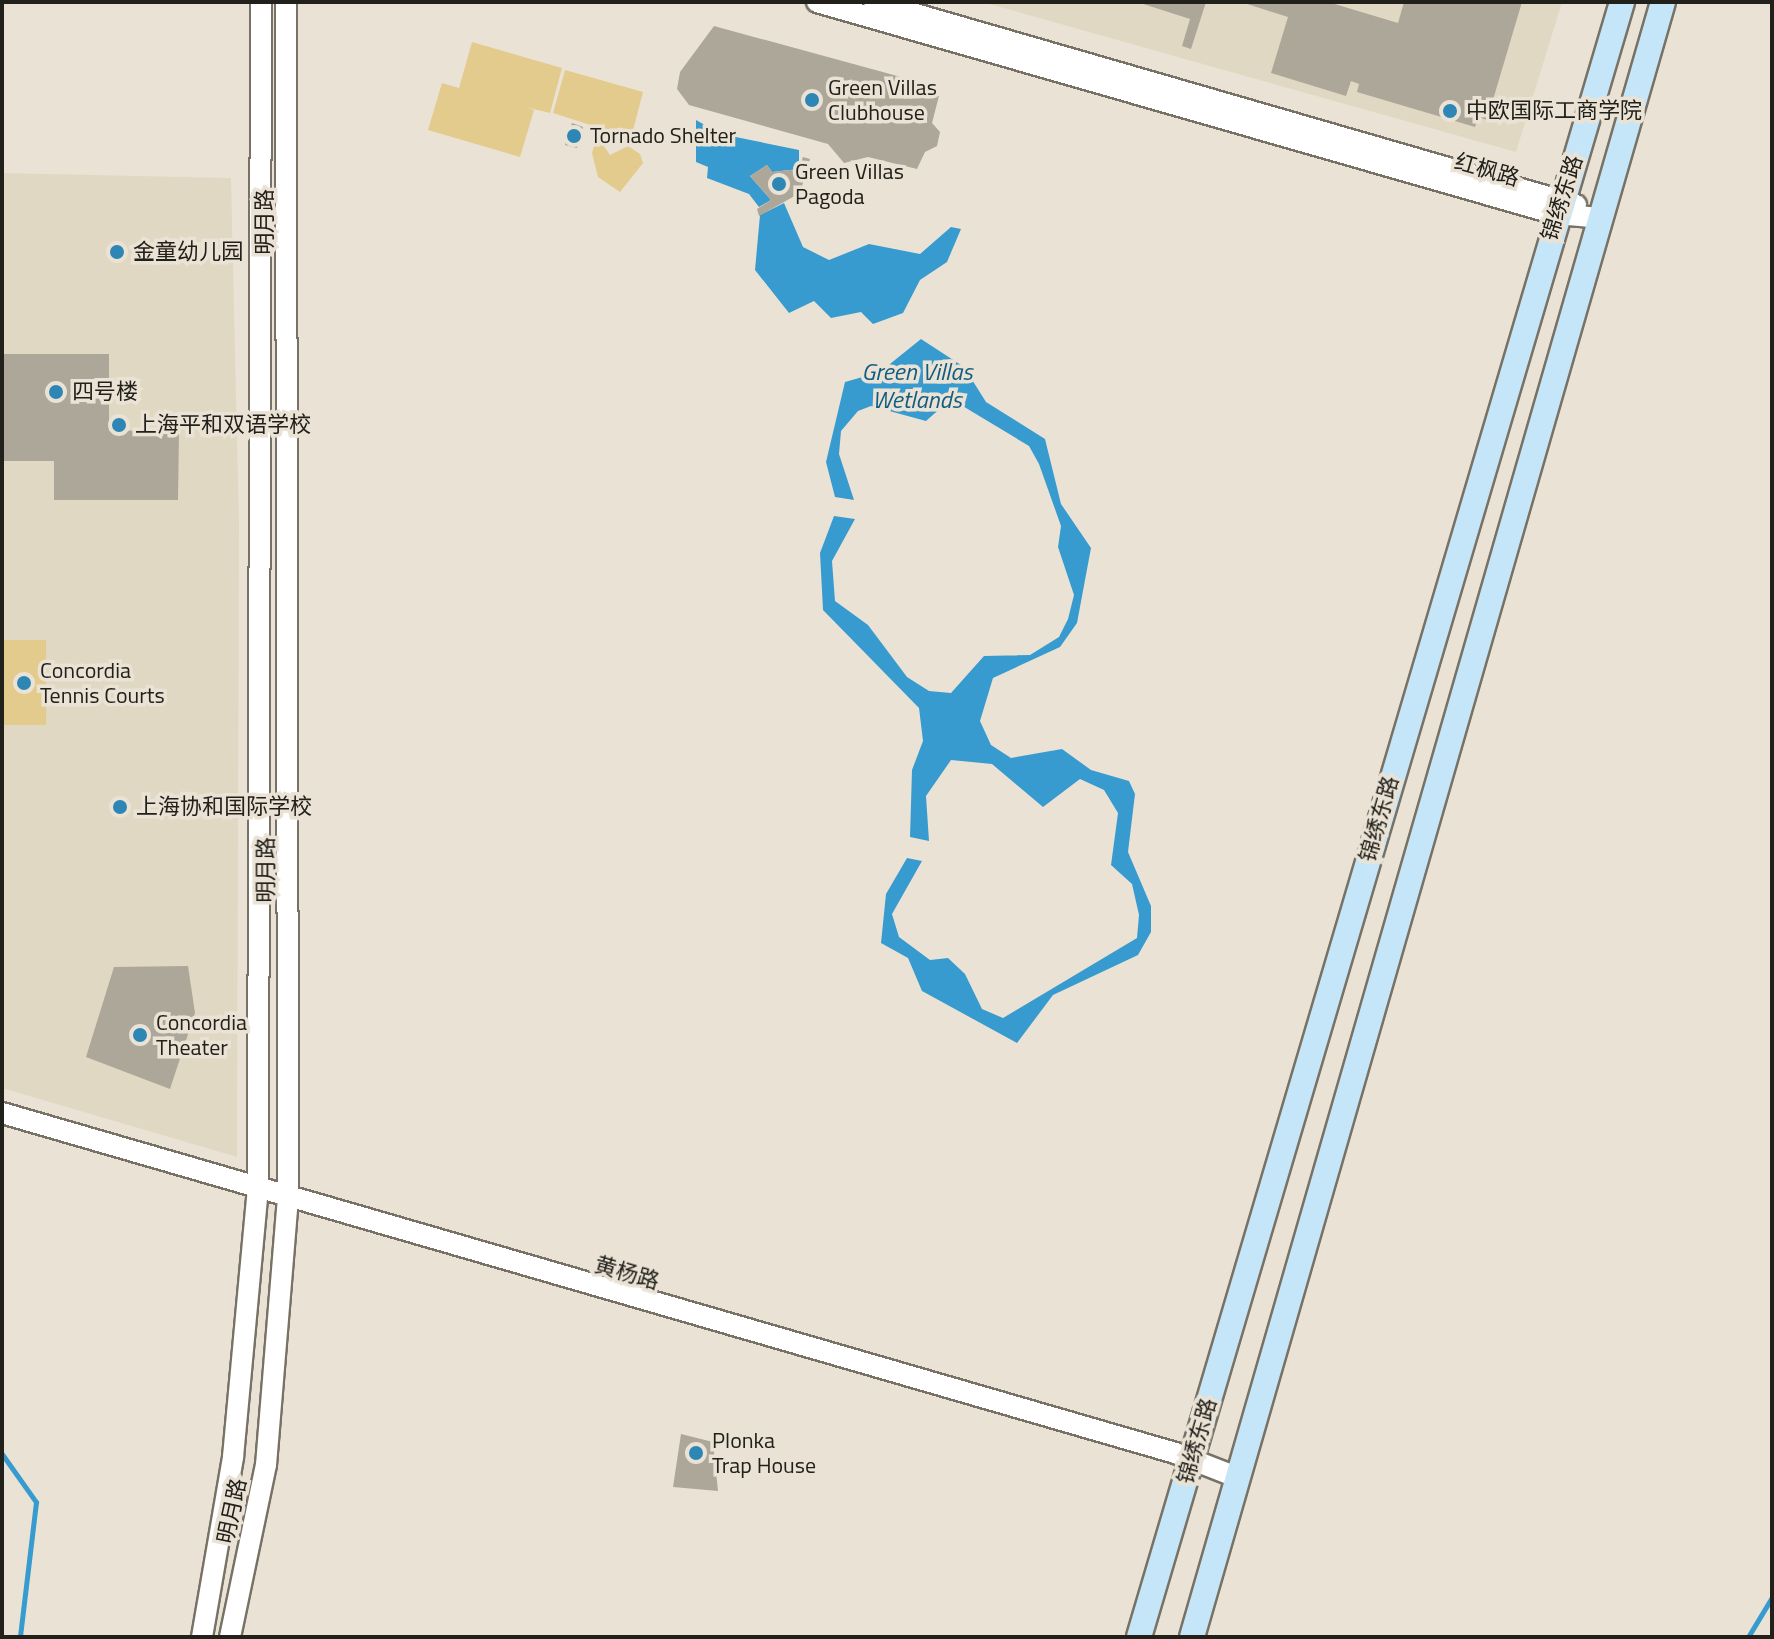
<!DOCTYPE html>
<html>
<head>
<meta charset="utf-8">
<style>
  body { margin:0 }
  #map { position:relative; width:1774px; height:1639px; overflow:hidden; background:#eae3d5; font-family:"Titillium Web","Noto Sans SC",sans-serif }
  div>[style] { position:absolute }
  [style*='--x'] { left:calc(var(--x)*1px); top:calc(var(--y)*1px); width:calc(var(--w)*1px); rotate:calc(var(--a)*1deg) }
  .built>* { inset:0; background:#e1d8c3 }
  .green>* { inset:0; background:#e3ca8d }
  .water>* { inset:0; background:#379bd0 }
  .stream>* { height:5px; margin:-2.5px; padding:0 2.5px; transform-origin:2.5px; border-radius:2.5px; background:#379bd0 }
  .building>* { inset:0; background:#ada79a }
  .roads { filter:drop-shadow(2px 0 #777265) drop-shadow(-2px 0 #777265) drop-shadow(0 2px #777265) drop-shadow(0 -2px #777265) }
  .minor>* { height:20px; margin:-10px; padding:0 10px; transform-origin:10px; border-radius:10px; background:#fff }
  .major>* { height:24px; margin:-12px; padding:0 12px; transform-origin:12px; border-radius:12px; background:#c5e5f8 }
  .dots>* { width:22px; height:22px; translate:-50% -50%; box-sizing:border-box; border:4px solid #eae3d5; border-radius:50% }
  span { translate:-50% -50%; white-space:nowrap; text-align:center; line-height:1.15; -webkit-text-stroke:7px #eae3d5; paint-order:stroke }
  .poi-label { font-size:22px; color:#22201b }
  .left { translate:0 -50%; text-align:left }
  .street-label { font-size:22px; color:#22201b }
  .water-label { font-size:24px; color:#115c80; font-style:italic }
  .frame { position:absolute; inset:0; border:4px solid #22201b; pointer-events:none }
</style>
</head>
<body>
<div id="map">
  <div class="built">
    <i style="clip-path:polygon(982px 2px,1562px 2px,1516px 152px)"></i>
    <i style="clip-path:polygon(2px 173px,231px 178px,239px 523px,237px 1157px,2px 1088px)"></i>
  </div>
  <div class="green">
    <i style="clip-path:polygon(472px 42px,562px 68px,550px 113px,525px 107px,534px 110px,520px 157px,428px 130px,442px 83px,459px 88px)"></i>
    <i style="clip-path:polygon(565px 70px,643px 92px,631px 138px,553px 113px)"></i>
    <i style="clip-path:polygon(597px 136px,610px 155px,628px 146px,640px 154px,643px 163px,620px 192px,598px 177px,592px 153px)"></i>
    <i style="clip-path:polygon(2px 640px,46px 640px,46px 725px,2px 725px)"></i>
  </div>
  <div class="water">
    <i style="clip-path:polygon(696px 120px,721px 134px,799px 150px,799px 169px,772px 172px,767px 165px,750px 176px,771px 200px,759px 207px,749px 194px,707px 178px,708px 167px,696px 162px)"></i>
    <i style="clip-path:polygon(784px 203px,803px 247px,829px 260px,869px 244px,920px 254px,951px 227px,961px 229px,947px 262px,920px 280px,903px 313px,873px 324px,861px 312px,831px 318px,814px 301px,789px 313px,755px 270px,760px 215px)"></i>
    <i style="clip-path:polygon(921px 339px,964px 367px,986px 402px,1045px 439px,1061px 504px,1091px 548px,1077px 623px,1060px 647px,993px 678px,980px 721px,991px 745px,1011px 758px,1062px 749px,1091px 770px,1129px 781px,1135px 794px,1128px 852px,1151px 906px,1151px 932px,1138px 955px,1053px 995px,1017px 1043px,922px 991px,908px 958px,881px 943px,886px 894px,907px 858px,922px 861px,892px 914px,899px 937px,930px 960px,948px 958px,965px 974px,982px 1009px,1003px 1018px,1137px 938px,1139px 915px,1132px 884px,1111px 865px,1118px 813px,1104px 790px,1080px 779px,1043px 807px,992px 764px,951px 760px,926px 796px,929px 841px,910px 837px,912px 770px,923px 741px,919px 708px,823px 610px,820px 553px,834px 516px,855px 519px,832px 561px,835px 601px,868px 625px,907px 677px,929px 691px,951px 693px,984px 656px,1030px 655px,1059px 637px,1068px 619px,1074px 595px,1058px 547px,1061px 526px,1039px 464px,1029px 446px,961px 405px,943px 406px,926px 421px,871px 406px,858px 411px,841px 431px,839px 454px,854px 500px,835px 497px,826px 462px,845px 382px,880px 372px)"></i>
  </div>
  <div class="stream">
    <i style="--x:2;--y:1454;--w:59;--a:54.7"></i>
    <i style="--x:36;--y:1502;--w:136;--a:96.8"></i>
    <i style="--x:1748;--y:1637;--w:47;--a:-59"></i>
  </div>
  <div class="building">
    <i style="clip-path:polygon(1137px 2px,1206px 2px,1191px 49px,1182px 46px,1190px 19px)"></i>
    <i style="clip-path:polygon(1241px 2px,1328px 2px,1398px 23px,1404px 2px,1522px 2px,1487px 120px,1478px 117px,1475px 127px,1357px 92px,1359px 84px,1351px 81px,1346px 96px,1271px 73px,1288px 17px)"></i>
    <i style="clip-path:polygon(714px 26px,923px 83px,920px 90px,939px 96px,932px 123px,940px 132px,937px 146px,925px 152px,917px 169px,868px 157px,844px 163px,828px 144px,689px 105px,677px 89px,680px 72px)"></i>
    <i style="clip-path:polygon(572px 123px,583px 127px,577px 148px,565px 145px)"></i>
    <i style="clip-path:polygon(803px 157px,810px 159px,800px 193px,759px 216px,757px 209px,771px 200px,750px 176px,767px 165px,772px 172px,799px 169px)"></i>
    <i style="clip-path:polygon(2px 354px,109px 354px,109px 431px,179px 430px,178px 500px,54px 500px,54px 461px,2px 461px)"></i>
    <i style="clip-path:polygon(188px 966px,195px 1013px,170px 1089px,86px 1057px,114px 967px)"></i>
    <i style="clip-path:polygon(681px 1434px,713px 1442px,718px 1491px,673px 1487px)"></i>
  </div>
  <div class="roads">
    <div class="minor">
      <i style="--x:817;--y:2;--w:769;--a:16.01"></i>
      <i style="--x:1556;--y:214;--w:45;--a:5.1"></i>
      <i style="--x:874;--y:2;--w:731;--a:16.13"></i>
      <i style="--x:2;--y:1113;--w:1221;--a:16.16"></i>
      <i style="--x:1175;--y:1453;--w:69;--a:21.3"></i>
      <i style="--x:202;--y:1637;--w:183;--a:-80.2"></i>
      <i style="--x:233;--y:1457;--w:270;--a:-84.7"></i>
      <i style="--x:258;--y:1188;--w:1186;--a:-89.86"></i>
      <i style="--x:230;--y:1637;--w:176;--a:-78.2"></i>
      <i style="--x:266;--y:1465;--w:269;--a:-85.3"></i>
      <i style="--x:288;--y:1197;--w:1195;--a:-90.1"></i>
    </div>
    <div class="major">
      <i style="--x:1139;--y:1637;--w:1705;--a:-73.54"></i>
      <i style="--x:1192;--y:1637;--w:1701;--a:-73.93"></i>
    </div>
  </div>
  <div class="dots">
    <i style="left:812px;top:100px;background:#2d86b4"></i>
    <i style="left:1450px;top:111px;background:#2d86b4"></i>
    <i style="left:574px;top:136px;background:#2d86b4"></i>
    <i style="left:779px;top:184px;background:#2d86b4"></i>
    <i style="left:117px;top:252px;background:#2d86b4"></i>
    <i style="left:56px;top:392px;background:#2d86b4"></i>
    <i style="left:119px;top:425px;background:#2d86b4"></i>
    <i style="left:24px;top:683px;background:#2d86b4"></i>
    <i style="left:120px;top:807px;background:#2d86b4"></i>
    <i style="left:140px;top:1035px;background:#2d86b4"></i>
    <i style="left:696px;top:1453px;background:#2d86b4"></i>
  </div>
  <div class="poi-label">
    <span class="left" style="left:828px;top:100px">Green Villas<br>Clubhouse</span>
    <span class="left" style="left:1466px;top:111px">中欧国际工商学院</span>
    <span class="left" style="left:590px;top:136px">Tornado Shelter</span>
    <span class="left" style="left:795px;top:184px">Green Villas<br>Pagoda</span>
    <span class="left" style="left:133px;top:252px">金童幼儿园</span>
    <span class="left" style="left:72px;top:392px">四号楼</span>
    <span class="left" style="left:135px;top:425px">上海平和双语学校</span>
    <span class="left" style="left:40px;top:683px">Concordia<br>Tennis Courts</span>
    <span class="left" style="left:136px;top:807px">上海协和国际学校</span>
    <span class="left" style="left:156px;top:1035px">Concordia<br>Theater</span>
    <span class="left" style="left:712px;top:1453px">Plonka<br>Trap House</span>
  </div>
  <div class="street-label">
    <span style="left:1487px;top:170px;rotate:16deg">红枫路</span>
    <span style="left:1562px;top:198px;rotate:-72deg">锦绣东路</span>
    <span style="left:265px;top:222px;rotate:-90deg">明月路</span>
    <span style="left:1379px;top:819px;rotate:-74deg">锦绣东路</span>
    <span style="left:266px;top:870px;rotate:-90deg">明月路</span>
    <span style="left:627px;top:1273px;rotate:16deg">黄杨路</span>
    <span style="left:1197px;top:1441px;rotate:-74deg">锦绣东路</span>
    <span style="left:232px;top:1511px;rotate:-78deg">明月路</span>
  </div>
  <div class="water-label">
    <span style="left:917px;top:386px">Green Villas<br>Wetlands</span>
  </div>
  <div class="frame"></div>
</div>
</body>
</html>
